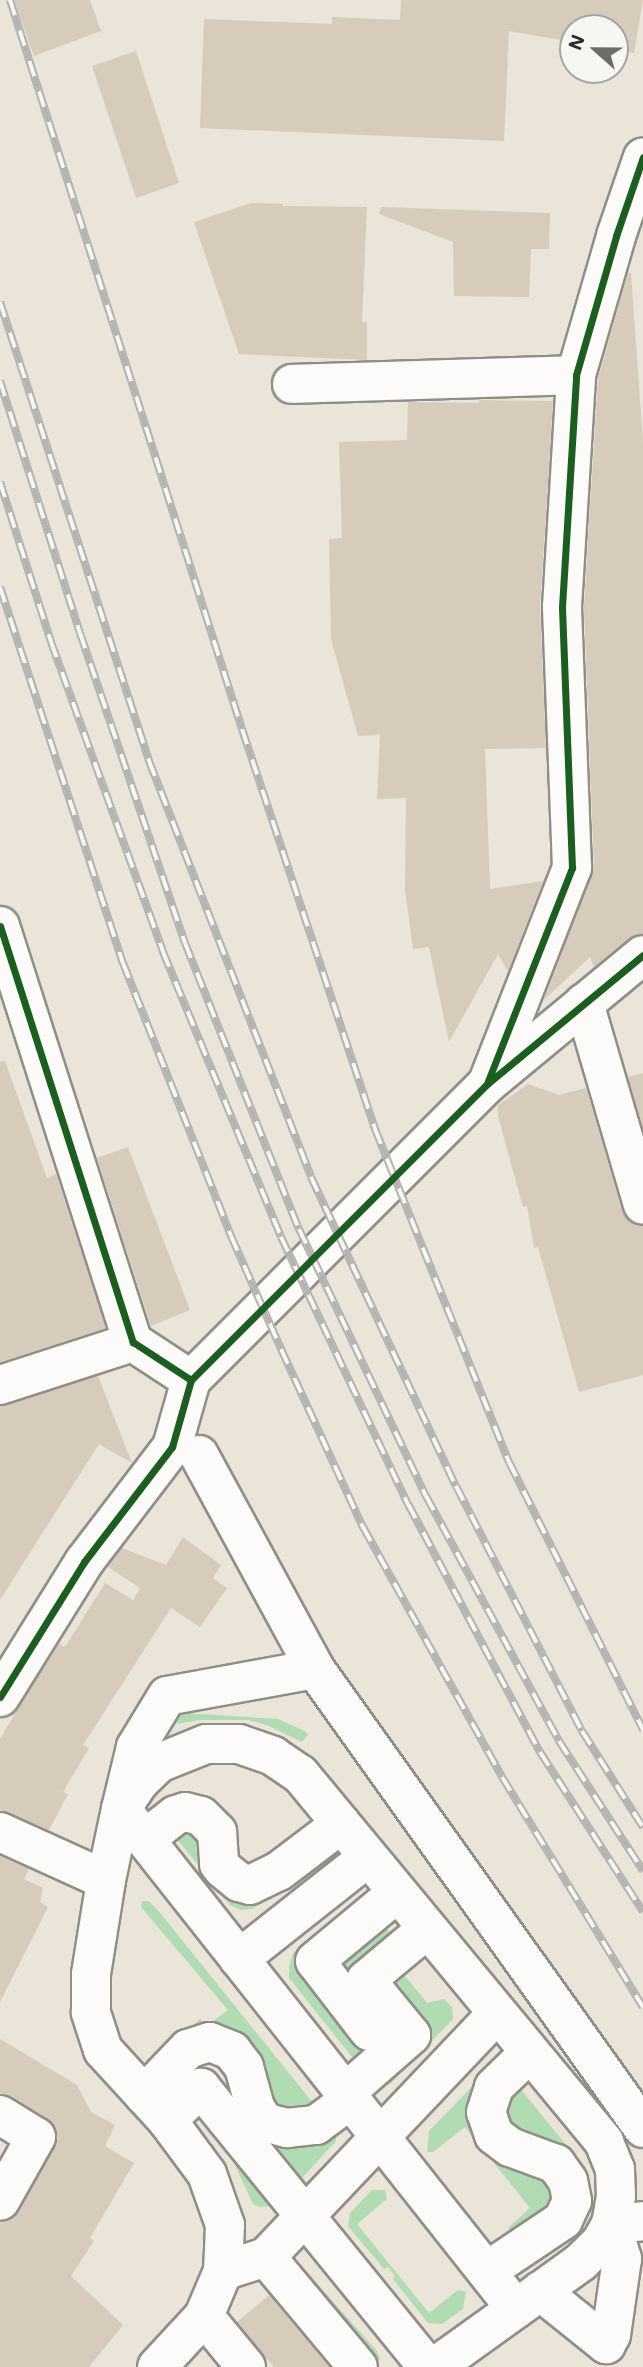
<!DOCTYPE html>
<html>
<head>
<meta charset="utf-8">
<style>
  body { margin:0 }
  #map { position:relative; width:643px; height:2367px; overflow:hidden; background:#eae4d9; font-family:Mali,sans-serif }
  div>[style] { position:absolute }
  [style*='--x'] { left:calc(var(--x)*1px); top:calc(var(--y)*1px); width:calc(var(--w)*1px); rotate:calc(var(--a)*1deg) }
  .green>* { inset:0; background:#b1dbb3 }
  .building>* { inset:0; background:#d7cbbb }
  .roads { filter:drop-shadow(2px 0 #908e88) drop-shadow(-2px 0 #908e88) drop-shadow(0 2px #908e88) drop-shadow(0 -2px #908e88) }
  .minor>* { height:38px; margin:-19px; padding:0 19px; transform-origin:19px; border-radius:19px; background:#fcfbf9 }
  .rail>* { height:8px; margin-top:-4px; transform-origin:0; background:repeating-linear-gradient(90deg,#f6f6f2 0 16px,#b4b3b1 0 32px); box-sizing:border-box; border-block:2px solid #b4b3b1 }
  .cycleway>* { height:7px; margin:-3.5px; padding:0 3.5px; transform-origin:3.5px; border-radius:3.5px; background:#1b5e20 }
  span { translate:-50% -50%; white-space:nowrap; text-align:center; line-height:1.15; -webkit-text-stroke:5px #f6f6f2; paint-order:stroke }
  .north { position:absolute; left:559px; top:14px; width:70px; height:70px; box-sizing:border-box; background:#f6f6f2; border:2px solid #a5a5a2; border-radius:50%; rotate:291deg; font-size:19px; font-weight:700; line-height:28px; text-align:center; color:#2b2b2b }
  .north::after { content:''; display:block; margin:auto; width:24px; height:32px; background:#6e6c68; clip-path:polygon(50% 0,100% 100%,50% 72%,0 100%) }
</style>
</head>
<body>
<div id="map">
  <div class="green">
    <i style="clip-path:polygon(185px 1713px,278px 1719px,305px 1731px,308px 1735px,302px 1742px,267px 1725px,248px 1720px,199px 1720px,178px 1724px,175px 1719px,178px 1714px)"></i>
    <i style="clip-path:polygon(191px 1820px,216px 1875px,321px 1855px,253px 1909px,240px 1910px,230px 1905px,169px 1829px)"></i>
    <i style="clip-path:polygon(360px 1899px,337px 1966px,385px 1926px,394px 1938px,355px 1979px,396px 2033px,356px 2062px,289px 1978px,289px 1967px,293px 1953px)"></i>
    <i style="clip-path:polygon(142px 1901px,149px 1901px,161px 1914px,313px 2103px,313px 2109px,275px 2110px,259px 2058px,155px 2057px,200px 2019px,207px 2026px,228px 2010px,141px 1907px)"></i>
    <i style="clip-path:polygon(400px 1970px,427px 2003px,444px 1999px,452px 2007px,453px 2019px,390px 2084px,381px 2087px,376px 2084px,379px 1984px)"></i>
    <i style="clip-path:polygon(222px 2059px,239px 2098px,336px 2129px,336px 2141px,301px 2179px,296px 2180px,224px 2096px,233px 2087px,210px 2060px,180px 2083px,196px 2060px)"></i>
    <i style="clip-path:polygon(490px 2068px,478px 2094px,551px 2176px,555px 2204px,508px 2236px,509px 2227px,530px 2208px,465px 2127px,433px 2152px,427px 2152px,429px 2131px)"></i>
    <i style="clip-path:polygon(519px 2087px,580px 2162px,585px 2176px,575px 2222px,507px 2130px,503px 2102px)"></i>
    <i style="clip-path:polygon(228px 2150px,273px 2206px,260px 2207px,253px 2204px)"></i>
    <i style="clip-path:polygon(372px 2190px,385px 2190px,387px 2199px,357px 2224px,429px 2313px,458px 2290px,466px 2292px,463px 2309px,442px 2324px,428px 2323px,393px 2279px,395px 2276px,388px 2267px,384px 2269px,348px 2226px,350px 2213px)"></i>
    <i style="clip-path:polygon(305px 2270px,377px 2351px,380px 2359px,378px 2362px,372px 2360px,301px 2272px)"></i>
  </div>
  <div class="building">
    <i style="clip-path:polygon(14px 0,90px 0,101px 31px,34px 56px)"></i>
    <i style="clip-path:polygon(401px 0,643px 0,634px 53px,615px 49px,615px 28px,573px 28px,573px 42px,509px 31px,504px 141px,200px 128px,204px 19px,332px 24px,332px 17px,400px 20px)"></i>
    <i style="clip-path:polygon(136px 51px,179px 183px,136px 198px,92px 66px)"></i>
    <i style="clip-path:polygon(251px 203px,283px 204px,283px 206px,367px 207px,362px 322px,367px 322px,367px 360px,239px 354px,194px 222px)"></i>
    <i style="clip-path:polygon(381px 207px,550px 213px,549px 249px,531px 249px,529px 297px,454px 296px,453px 242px,379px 214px)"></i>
    <i style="clip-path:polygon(628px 273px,631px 273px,643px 442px,643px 934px,629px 938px,594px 967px,590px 957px,544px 1000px,594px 868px,584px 607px,598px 379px)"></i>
    <i style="clip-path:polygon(479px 400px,553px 401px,540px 606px,546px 748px,485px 749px,490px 889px,543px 881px,508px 971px,498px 954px,449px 1042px,429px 947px,413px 949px,405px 889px,406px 798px,377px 799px,380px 735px,358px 736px,331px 639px,329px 539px,342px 538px,339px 442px,407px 440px,408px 402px,479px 403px)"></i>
    <i style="clip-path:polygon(5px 1061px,47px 1178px,56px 1174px,106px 1328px,0 1362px,0 1062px)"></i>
    <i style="clip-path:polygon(643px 1073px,643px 1127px,628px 1077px)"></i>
    <i style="clip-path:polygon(528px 1084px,559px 1095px,586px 1088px,622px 1211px,628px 1221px,643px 1226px,643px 1375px,579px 1392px,538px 1247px,534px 1248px,527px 1206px,523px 1207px,498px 1116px,498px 1105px)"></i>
    <i style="clip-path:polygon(128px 1147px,190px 1310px,151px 1326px,97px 1158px)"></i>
    <i style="clip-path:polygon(98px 1376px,132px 1463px,99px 1444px,0 1600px,0 1406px)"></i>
    <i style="clip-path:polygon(183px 1537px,221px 1565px,213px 1578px,227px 1588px,200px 1627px,171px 1608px,83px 1745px,89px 1748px,63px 1792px,68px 1794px,49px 1830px,0 1810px,0 1739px,14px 1715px,59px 1644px,65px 1647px,105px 1583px,133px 1600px,140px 1588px,108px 1567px,122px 1548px,166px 1565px)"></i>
    <i style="clip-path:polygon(0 1856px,29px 1869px,24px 1879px,43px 1888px,40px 1902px,48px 1907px,0 2002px)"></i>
    <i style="clip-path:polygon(0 2039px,77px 2085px,91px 2112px,115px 2125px,105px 2146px,134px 2163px,90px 2238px,94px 2241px,71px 2276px,123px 2325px,89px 2367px,0 2367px,0 2223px,11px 2220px,19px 2212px,58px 2138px,55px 2127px,47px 2118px,11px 2096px,0 2093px)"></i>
    <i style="clip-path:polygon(269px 2295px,329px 2367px,274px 2367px,263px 2354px,237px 2322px)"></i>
  </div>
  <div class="roads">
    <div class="minor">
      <i style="--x:292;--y:384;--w:284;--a:-1.8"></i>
      <i style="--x:0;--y:926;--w:437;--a:72.3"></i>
      <i style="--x:133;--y:1342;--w:69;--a:33.2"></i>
      <i style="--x:584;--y:1003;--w:210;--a:73.7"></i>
      <i style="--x:488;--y:1082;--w:230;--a:-68.6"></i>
      <i style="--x:572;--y:868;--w:261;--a:-92.2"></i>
      <i style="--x:562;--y:607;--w:232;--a:-86.5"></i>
      <i style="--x:576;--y:375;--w:145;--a:-73.9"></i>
      <i style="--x:616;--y:236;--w:83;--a:-71.1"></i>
      <i style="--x:0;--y:1385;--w:140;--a:-17.9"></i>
      <i style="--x:199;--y:1455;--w:243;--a:61.5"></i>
      <i style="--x:315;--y:1669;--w:564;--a:54.45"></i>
      <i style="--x:315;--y:1669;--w:150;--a:169.7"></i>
      <i style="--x:167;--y:1696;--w:60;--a:121.3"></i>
      <i style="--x:136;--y:1747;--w:64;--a:103.6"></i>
      <i style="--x:121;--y:1809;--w:637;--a:51.69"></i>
      <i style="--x:0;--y:1697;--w:159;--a:-58.1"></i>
      <i style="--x:84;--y:1562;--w:145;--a:-52.6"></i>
      <i style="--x:172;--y:1447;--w:70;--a:-74.2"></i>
      <i style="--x:191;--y:1380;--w:419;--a:-45"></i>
      <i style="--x:487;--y:1084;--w:202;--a:-39.6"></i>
      <i style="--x:0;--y:1832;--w:116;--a:24.4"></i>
      <i style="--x:145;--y:1839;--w:39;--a:-38"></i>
      <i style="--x:176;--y:1815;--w:9;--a:-18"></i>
      <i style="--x:185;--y:1812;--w:16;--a:14"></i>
      <i style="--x:201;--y:1816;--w:23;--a:45"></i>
      <i style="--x:217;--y:1832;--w:32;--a:86"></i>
      <i style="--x:219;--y:1864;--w:6;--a:51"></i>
      <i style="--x:223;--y:1869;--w:21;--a:39"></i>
      <i style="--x:239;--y:1882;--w:11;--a:15"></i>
      <i style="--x:250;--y:1885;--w:32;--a:-26"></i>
      <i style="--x:279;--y:1871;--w:78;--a:-37.2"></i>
      <i style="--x:239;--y:1959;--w:164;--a:-38.3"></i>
      <i style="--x:369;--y:2031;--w:88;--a:-127.6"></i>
      <i style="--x:315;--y:1961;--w:107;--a:-39.7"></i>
      <i style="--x:345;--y:2093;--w:88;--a:-41.3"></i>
      <i style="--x:411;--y:2035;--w:71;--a:-129.3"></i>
      <i style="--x:366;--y:1980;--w:80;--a:-39.9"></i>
      <i style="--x:144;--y:2095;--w:64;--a:-46.3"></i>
      <i style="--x:188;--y:2049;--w:23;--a:-18"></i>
      <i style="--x:210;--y:2042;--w:24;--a:22"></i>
      <i style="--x:232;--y:2051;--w:20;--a:53"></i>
      <i style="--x:244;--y:2067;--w:41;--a:74.6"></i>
      <i style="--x:255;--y:2107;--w:17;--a:59"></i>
      <i style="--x:264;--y:2122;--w:24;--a:15"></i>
      <i style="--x:287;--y:2128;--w:29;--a:-6"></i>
      <i style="--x:316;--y:2125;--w:44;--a:-36.6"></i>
      <i style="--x:0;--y:2115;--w:42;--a:31.4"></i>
      <i style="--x:36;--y:2137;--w:73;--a:119.4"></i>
      <i style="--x:167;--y:2120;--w:47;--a:-43.3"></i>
      <i style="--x:201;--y:2088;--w:360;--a:50.9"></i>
      <i style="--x:266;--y:2257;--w:143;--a:50.1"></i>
      <i style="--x:223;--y:2271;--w:45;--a:-18"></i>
      <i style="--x:266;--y:2257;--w:335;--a:-46.5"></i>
      <i style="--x:487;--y:2271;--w:92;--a:-33.9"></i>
      <i style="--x:563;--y:2220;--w:21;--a:-65"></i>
      <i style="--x:572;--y:2201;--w:20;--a:-101"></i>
      <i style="--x:568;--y:2181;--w:21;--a:-125"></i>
      <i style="--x:556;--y:2164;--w:49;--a:-159.7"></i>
      <i style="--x:510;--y:2147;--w:20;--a:-143"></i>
      <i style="--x:494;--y:2135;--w:24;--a:-109"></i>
      <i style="--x:486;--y:2112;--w:26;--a:-72"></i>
      <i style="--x:494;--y:2087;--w:49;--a:-44.2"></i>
      <i style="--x:540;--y:2291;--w:85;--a:38.8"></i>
      <i style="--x:606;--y:2344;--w:10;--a:-61"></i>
      <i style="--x:611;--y:2335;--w:77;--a:-81.8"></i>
      <i style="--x:622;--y:2259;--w:37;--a:-107"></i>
      <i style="--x:611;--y:2224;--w:32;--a:-5"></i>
      <i style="--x:204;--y:2316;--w:66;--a:50.5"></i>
      <i style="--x:157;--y:2367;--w:69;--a:-47.3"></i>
      <i style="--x:204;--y:2316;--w:49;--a:-67.1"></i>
      <i style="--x:223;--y:2271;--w:46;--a:-87.5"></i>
      <i style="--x:225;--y:2225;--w:54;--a:-109.4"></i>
      <i style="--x:207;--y:2174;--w:67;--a:-126.5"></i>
      <i style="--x:167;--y:2120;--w:95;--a:-132.4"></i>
      <i style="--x:103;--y:2050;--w:40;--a:-108"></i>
      <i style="--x:91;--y:2012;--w:38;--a:-90"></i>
      <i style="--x:91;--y:1974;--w:95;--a:-80.9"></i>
      <i style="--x:106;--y:1880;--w:73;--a:-78.1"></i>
      <i style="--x:121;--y:1809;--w:32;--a:-56"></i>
      <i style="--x:139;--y:1782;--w:28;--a:-44"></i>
      <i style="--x:159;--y:1763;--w:51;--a:-22"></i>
      <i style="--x:206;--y:1744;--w:33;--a:0"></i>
      <i style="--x:239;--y:1744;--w:36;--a:19"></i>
      <i style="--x:273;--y:1756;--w:32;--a:34"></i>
      <i style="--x:300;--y:1774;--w:477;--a:50.4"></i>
      <i style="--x:604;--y:2142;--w:29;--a:68"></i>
      <i style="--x:615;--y:2169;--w:27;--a:88"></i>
      <i style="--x:616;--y:2196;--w:28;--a:100"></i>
      <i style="--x:611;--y:2224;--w:21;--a:119"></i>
      <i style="--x:601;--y:2242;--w:28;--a:135"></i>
      <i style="--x:581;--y:2262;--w:180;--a:144.3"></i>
    </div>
  </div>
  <div class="rail">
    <i style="--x:10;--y:0;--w:765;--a:72.35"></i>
    <i style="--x:242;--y:729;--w:422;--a:71.6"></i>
    <i style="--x:375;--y:1129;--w:359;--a:68.1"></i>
    <i style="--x:509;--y:1462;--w:300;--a:63.4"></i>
    <i style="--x:0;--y:302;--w:483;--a:72"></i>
    <i style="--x:149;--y:761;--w:446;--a:68.7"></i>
    <i style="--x:311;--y:1177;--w:341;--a:64.9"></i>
    <i style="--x:456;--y:1486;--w:276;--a:62.8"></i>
    <i style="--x:582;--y:1731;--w:114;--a:57.6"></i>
    <i style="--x:0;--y:381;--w:264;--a:72.4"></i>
    <i style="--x:80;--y:633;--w:327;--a:71.3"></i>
    <i style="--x:185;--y:943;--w:308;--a:68.3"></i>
    <i style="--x:299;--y:1229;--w:296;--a:64.6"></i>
    <i style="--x:426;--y:1496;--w:279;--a:61.5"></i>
    <i style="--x:559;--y:1741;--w:155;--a:57.1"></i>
    <i style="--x:0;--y:482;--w:168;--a:72.3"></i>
    <i style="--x:51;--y:642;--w:330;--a:70.1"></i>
    <i style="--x:163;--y:952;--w:308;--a:67.5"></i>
    <i style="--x:281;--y:1237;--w:296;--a:64.6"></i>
    <i style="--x:408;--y:1504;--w:281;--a:62"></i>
    <i style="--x:540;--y:1752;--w:190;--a:57.2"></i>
    <i style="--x:0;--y:587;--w:396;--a:71.9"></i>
    <i style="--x:123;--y:963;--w:294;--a:68.4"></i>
    <i style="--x:231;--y:1236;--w:124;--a:66.1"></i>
    <i style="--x:281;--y:1349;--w:196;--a:65.3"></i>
    <i style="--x:363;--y:1527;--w:286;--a:60.9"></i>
    <i style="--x:502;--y:1777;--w:270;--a:58.5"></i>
  </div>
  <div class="cycleway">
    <i style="--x:0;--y:926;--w:437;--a:72.3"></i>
    <i style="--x:133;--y:1342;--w:69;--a:33.2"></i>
    <i style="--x:488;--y:1081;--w:229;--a:-68.5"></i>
    <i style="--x:572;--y:868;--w:261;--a:-92.2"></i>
    <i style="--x:562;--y:607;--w:232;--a:-86.5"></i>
    <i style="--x:576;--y:375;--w:145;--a:-73.9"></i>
    <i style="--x:616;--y:236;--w:83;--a:-71.1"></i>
    <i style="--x:0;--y:1697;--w:159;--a:-58.1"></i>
    <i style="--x:84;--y:1562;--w:145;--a:-52.6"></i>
    <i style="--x:172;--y:1447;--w:70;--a:-74.2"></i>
    <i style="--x:191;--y:1380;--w:419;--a:-45"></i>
    <i style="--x:487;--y:1084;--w:202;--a:-39.6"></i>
  </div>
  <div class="north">N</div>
</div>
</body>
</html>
